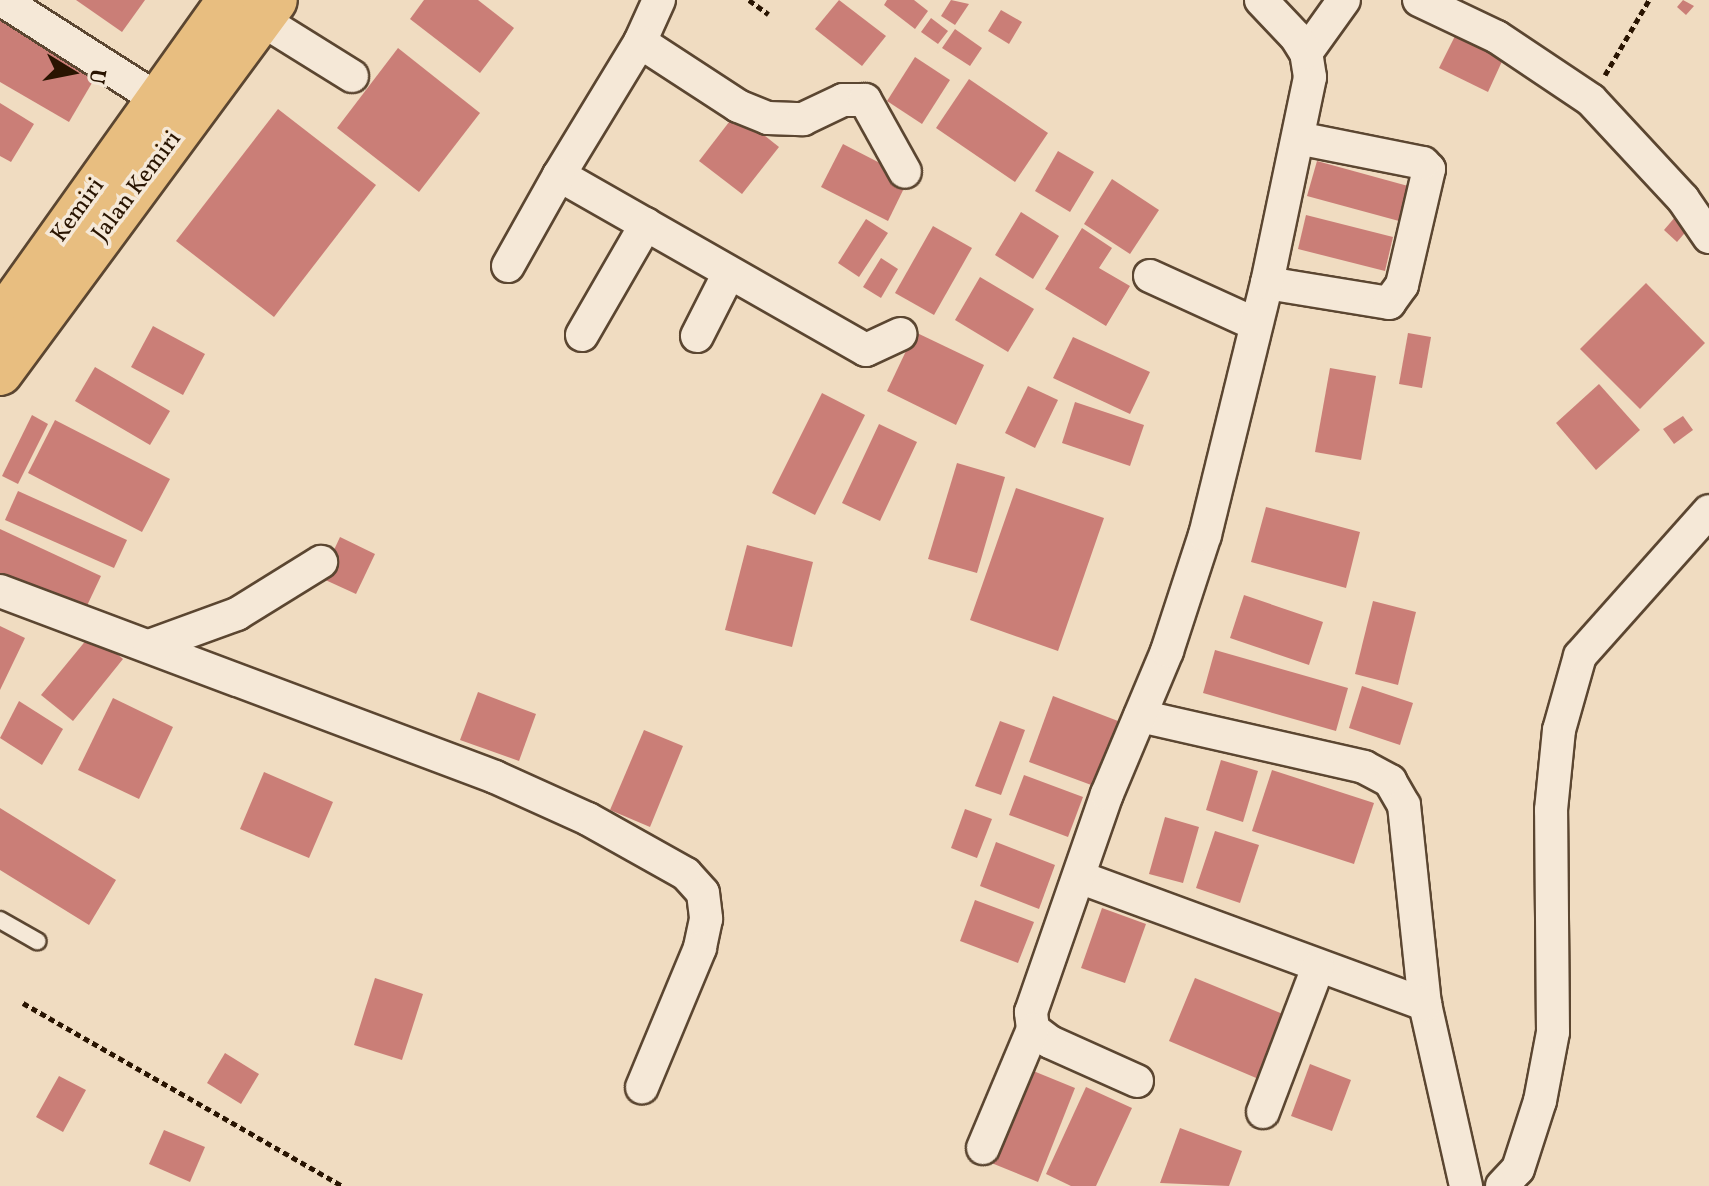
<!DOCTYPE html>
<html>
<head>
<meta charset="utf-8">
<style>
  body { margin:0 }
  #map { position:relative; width:1709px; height:1186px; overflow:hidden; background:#f0dcc1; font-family:Vollkorn,serif }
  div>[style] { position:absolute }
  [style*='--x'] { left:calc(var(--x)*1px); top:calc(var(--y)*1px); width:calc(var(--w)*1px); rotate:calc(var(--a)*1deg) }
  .building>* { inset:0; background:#ca7e77 }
  .path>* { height:5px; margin-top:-2.5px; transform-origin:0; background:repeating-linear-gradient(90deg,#291401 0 6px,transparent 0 10px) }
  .roads { filter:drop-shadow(2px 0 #5b4631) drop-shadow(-2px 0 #5b4631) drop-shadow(0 2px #5b4631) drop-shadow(0 -2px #5b4631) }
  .lane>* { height:16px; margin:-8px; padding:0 8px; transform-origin:8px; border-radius:8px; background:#f5e8d7 }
  .street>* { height:32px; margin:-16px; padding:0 16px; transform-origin:16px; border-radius:16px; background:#f5e8d7 }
  .highway>* { height:44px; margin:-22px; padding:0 22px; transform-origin:22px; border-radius:22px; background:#e8be80 }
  span { translate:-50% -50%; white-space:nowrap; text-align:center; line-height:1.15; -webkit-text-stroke:7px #f5e8d7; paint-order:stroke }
  .street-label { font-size:24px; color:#291401 }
  .north { position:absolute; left:32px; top:32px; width:80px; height:80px; -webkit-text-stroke:6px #f5e8d7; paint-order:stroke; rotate:100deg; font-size:22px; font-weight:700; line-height:32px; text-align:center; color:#291401 }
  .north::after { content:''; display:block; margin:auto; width:28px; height:36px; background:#291401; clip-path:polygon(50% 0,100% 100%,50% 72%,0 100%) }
</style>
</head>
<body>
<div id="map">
  <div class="building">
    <i style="clip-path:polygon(76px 0,145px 0,122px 32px)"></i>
    <i style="clip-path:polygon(424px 0,478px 0,514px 28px,480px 73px,410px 19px)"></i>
    <i style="clip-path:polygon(839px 0,886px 36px,862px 66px,815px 29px)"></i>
    <i style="clip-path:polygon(887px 0,914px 0,928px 11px,915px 29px,884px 5px)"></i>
    <i style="clip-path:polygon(951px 0,969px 4px,955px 25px,941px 16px)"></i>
    <i style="clip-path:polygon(1683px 0,1694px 6px,1686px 15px,1677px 7px)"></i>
    <i style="clip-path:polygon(1001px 10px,1022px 22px,1009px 44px,988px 31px)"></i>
    <i style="clip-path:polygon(0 13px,99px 71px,69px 122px,0 82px)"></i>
    <i style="clip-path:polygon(931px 18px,948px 31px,938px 44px,921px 32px)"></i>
    <i style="clip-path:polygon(955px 29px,982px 48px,970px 66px,942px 48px)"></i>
    <i style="clip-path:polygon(1456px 34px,1504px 57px,1488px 92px,1439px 68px)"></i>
    <i style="clip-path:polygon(398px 48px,480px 113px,419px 192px,337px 128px)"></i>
    <i style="clip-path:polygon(915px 57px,950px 80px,922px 124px,887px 101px)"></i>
    <i style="clip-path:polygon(969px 79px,1048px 133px,1015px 182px,936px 128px)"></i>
    <i style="clip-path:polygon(0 103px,34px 124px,11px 162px,0 156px)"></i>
    <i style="clip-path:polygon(278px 109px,376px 185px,274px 317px,176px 241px)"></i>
    <i style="clip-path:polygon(736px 113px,779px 147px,742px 194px,699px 161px)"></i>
    <i style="clip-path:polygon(843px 144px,909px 178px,888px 221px,821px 187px)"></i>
    <i style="clip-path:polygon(1058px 151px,1094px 172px,1070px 212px,1035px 191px)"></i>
    <i style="clip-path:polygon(1317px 161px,1408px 186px,1399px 221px,1307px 196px)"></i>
    <i style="clip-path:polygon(1112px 179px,1159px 210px,1130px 254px,1084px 224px)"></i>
    <i style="clip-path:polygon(1021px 212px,1059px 236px,1033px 279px,995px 255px)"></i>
    <i style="clip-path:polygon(1306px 215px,1393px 237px,1385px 271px,1298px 249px)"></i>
    <i style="clip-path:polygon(1676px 216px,1689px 228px,1677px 242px,1664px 230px)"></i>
    <i style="clip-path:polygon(866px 219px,888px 233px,859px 277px,838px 263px)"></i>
    <i style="clip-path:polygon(933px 226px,972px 248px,934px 315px,895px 293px)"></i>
    <i style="clip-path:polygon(1082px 228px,1112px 248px,1099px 268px,1130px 286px,1106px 326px,1045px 289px)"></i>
    <i style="clip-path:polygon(881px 258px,898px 269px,881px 298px,863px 287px)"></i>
    <i style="clip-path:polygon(980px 277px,1034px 309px,1008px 352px,955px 320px)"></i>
    <i style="clip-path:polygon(1646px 283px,1705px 343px,1640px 409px,1580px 349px)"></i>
    <i style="clip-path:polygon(153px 326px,205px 354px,183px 395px,131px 367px)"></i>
    <i style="clip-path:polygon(915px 332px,984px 365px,956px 425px,887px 391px)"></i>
    <i style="clip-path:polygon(1408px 333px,1431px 337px,1422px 388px,1399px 384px)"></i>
    <i style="clip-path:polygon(1073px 337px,1150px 372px,1130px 414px,1053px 378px)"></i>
    <i style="clip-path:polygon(95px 367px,170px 411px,150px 445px,75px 401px)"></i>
    <i style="clip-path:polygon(1330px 368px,1376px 376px,1361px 460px,1315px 452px)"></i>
    <i style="clip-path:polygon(1599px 384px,1640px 430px,1596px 470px,1556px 423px)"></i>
    <i style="clip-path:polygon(1028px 386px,1058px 400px,1035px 448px,1005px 433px)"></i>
    <i style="clip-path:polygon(822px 393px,865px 415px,815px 515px,772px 493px)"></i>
    <i style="clip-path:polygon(1075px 402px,1144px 425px,1130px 466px,1062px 443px)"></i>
    <i style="clip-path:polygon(32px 415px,48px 424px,18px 484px,2px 476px)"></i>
    <i style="clip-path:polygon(1683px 416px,1693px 430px,1674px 444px,1663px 429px)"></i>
    <i style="clip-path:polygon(55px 420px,170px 479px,142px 532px,28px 473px)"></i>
    <i style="clip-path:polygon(879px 424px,917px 442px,880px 521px,842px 503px)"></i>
    <i style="clip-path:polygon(957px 463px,1005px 477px,977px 573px,928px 559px)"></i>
    <i style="clip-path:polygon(1016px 488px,1104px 518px,1058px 651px,970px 620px)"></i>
    <i style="clip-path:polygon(18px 491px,127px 540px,114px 568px,5px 520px)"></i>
    <i style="clip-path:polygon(1266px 507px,1360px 532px,1346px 588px,1251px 562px)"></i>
    <i style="clip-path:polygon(0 529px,101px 576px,84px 612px,0 573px)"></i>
    <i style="clip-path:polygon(340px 537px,375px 554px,356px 594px,321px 578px)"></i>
    <i style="clip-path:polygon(747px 545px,813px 562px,792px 647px,725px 630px)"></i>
    <i style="clip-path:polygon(1244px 595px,1323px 622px,1309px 665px,1230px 638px)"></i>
    <i style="clip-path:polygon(1373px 601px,1416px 612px,1398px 685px,1355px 674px)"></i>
    <i style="clip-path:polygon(0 626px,25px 638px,0 690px)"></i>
    <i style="clip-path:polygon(92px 633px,123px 659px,73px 721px,41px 695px)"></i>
    <i style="clip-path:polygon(1215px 650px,1348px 688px,1336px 731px,1203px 693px)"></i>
    <i style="clip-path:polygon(1362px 686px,1413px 703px,1400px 745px,1349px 728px)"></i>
    <i style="clip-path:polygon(478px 692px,536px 714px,519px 761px,460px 740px)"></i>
    <i style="clip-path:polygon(1053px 696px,1118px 721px,1094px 786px,1029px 762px)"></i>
    <i style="clip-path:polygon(113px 698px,173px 727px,139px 799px,78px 770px)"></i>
    <i style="clip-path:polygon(19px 701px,63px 729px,42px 765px,0 738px)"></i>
    <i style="clip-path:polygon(1000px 721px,1025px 730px,1001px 795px,975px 786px)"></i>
    <i style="clip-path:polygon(644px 730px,683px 746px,650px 827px,610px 810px)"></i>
    <i style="clip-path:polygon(1221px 760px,1258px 771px,1243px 822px,1206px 810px)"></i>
    <i style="clip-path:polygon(1272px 770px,1374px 803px,1354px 864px,1252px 831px)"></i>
    <i style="clip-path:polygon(264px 772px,333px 802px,309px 858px,240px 829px)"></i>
    <i style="clip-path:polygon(1024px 775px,1083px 797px,1068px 837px,1009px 815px)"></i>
    <i style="clip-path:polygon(0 808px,116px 880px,89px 925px,0 870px)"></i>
    <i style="clip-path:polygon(965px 809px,992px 819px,977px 858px,951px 848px)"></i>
    <i style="clip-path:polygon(1165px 817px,1199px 827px,1183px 883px,1149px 874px)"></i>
    <i style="clip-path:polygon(1215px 831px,1259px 845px,1240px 903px,1196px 888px)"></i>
    <i style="clip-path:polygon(996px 842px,1055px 865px,1039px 909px,980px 886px)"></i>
    <i style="clip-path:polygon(975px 900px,1034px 922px,1018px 963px,960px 941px)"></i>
    <i style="clip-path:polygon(1102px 908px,1146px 924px,1125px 983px,1081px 968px)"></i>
    <i style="clip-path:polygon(375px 978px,423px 994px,402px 1060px,354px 1045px)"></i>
    <i style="clip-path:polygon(1195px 978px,1295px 1019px,1268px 1083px,1169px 1041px)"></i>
    <i style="clip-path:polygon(225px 1053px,259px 1074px,241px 1104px,207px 1083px)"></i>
    <i style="clip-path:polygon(1310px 1064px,1351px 1080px,1332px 1131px,1291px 1116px)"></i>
    <i style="clip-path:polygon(1026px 1068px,1075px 1088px,1038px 1182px,989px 1162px)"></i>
    <i style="clip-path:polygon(59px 1076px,86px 1090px,63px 1132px,36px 1117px)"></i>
    <i style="clip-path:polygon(1086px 1087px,1132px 1108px,1096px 1186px,1071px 1186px,1046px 1174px)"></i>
    <i style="clip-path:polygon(1180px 1128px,1242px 1151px,1229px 1186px,1160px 1183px)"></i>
    <i style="clip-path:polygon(164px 1130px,205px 1147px,190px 1182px,149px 1164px)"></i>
  </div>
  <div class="path">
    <i style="--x:749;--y:0;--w:24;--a:36"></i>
    <i style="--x:1605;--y:75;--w:87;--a:-59.6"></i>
    <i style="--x:23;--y:1003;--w:368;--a:29.8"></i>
  </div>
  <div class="roads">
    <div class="lane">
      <i style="--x:0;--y:920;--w:43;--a:29.6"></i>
    </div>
    <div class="street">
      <i style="--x:2;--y:0;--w:186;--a:32.5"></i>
      <i style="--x:659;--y:0;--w:46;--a:114.3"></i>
      <i style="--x:640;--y:42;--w:156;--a:121.3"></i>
      <i style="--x:559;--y:175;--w:353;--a:29.7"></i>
      <i style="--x:866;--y:350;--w:38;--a:-25"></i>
      <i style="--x:1419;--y:0;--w:86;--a:25.4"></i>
      <i style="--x:1497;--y:37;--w:113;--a:33.8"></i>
      <i style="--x:1591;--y:100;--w:135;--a:47.1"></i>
      <i style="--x:1683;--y:199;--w:46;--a:55.6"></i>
      <i style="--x:262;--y:20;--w:106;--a:31.9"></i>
      <i style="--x:640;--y:42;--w:117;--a:33.1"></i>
      <i style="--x:738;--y:106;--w:32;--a:22"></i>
      <i style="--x:768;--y:118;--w:35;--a:2"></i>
      <i style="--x:803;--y:119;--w:44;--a:-25.4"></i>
      <i style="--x:843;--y:100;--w:22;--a:0"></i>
      <i style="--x:865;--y:100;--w:82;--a:60.9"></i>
      <i style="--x:1306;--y:53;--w:65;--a:-54.4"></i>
      <i style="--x:508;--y:266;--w:104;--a:-60.7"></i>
      <i style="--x:1150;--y:276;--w:113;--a:24.5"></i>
      <i style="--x:1267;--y:283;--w:124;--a:9.3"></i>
      <i style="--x:1389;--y:303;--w:22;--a:-54"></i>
      <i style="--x:1402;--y:285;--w:119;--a:-76.9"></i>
      <i style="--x:1429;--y:169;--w:8;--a:-135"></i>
      <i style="--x:1423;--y:163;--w:127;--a:-168.7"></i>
      <i style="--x:582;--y:335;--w:128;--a:-60"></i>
      <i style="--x:697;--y:336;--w:71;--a:-63.1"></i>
      <i style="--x:0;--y:591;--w:529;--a:20.59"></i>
      <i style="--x:495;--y:777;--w:102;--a:24.3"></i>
      <i style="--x:588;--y:819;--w:112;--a:29.3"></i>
      <i style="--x:686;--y:874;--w:25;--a:48"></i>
      <i style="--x:703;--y:893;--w:26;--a:83"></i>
      <i style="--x:706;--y:919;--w:30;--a:102"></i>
      <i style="--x:700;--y:948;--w:151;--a:112.6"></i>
      <i style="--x:149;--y:646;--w:94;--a:-20"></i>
      <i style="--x:237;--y:614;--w:99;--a:-31.8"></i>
      <i style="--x:1140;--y:716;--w:230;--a:12.8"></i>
      <i style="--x:1364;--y:767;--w:30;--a:28"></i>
      <i style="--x:1390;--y:781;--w:28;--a:60"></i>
      <i style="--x:1404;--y:805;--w:200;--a:84"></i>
      <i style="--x:1425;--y:1004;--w:187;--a:77.3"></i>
      <i style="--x:1079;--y:877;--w:369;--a:20.2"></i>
      <i style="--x:1137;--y:1081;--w:95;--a:-155.9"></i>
      <i style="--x:1050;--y:1042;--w:21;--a:-143"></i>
      <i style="--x:1033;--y:1029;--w:17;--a:-97"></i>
      <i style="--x:1031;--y:1012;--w:231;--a:-70.8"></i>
      <i style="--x:1107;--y:794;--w:155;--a:-67.2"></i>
      <i style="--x:1167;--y:651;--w:122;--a:-71.9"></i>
      <i style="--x:1205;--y:535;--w:260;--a:-76.2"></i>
      <i style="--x:1267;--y:283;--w:210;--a:-78.2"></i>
      <i style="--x:1310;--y:77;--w:24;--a:-99"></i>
      <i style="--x:1306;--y:53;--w:19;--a:-122"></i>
      <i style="--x:1296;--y:37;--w:51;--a:-133.4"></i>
      <i style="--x:1263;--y:1112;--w:155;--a:-69.2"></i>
      <i style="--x:983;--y:1148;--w:129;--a:-67.2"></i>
      <i style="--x:1502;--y:1186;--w:23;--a:-47"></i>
      <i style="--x:1518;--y:1169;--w:71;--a:-72.1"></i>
      <i style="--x:1540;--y:1101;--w:70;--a:-79.3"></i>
      <i style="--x:1553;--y:1032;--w:222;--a:-90.5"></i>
      <i style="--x:1551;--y:810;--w:80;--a:-84.3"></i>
      <i style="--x:1559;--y:730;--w:77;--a:-74.2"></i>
      <i style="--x:1580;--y:656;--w:194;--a:-48.3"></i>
    </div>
    <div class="highway">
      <i style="--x:0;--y:322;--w:396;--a:-54.5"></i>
      <i style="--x:0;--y:373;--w:463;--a:-53.6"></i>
    </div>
  </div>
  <div class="street-label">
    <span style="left:138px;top:187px;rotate:-53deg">Jalan Kemiri</span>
    <span style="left:79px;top:211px;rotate:-54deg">Kemiri</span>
  </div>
  <div class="north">U</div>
</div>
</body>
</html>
